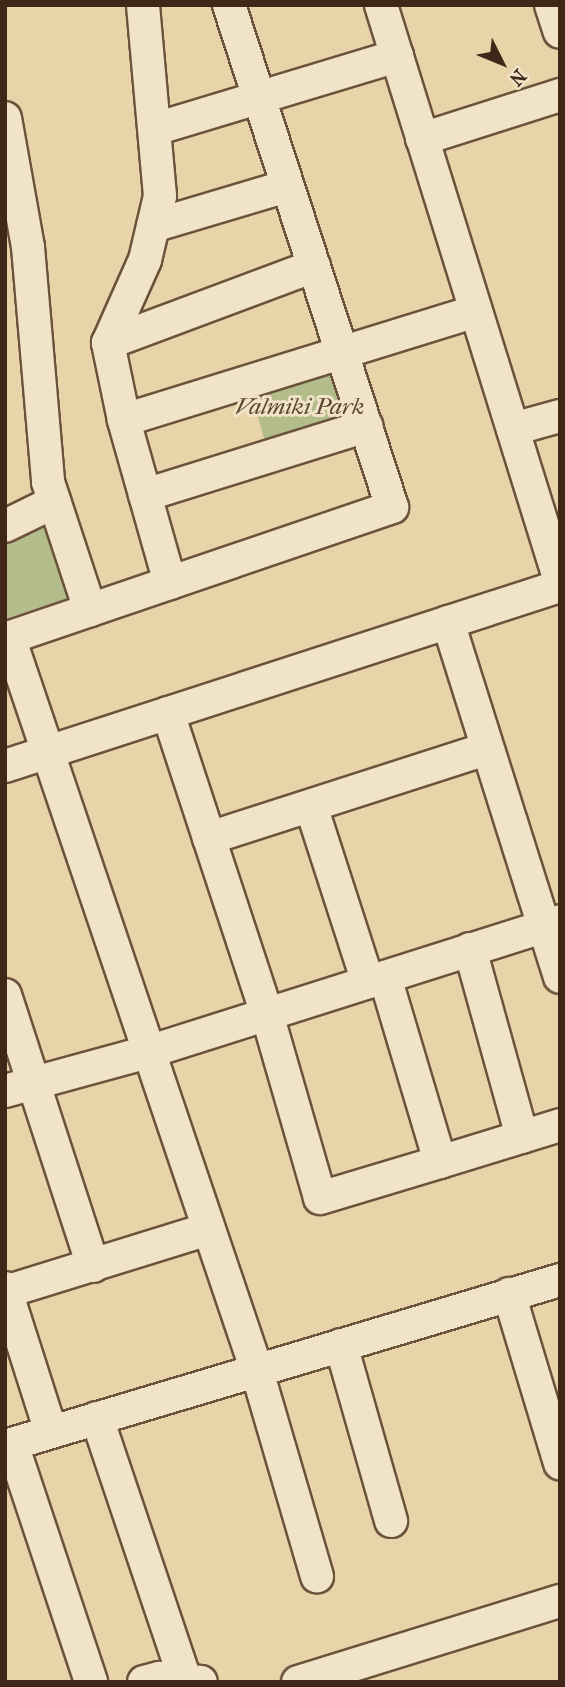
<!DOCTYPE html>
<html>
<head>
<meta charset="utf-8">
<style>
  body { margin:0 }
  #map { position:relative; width:565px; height:1687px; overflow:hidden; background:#e9d4a9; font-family:"IM FELL French Canon",serif }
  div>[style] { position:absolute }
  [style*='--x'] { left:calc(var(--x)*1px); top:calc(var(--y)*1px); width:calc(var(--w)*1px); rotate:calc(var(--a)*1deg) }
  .green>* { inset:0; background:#b3bd8b }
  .roads { filter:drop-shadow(2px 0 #6a523c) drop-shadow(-2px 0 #6a523c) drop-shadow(0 2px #6a523c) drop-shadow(0 -2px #6a523c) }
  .minor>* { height:32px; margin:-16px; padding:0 16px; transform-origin:16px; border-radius:16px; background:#f1e3c7 }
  span { translate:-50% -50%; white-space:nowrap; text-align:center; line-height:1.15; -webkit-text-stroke:6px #f1e3c7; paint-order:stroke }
  .park-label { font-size:23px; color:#57452e; font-style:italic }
  .frame { position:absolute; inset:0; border:7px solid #402717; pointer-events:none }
  .north { position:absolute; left:467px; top:28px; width:70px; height:70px; -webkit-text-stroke:5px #f1e3c7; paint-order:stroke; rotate:133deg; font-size:19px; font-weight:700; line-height:28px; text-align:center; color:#402717 }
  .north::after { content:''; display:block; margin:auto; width:24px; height:32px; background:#402717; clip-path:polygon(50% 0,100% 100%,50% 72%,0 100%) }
</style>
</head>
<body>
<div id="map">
  <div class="green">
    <i style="clip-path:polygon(331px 368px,348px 421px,266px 445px,251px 393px)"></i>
    <i style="clip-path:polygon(45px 517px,72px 597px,5px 619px,5px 537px)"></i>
  </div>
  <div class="roads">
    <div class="minor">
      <i style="--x:381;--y:5;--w:603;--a:72.74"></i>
      <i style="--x:551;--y:5;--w:28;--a:72"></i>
      <i style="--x:5;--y:118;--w:131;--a:79.9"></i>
      <i style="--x:28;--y:247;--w:236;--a:85.1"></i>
      <i style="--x:48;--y:482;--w:135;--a:71.8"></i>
      <i style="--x:155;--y:129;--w:253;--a:-16.8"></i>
      <i style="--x:422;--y:139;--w:145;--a:-17.7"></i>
      <i style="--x:153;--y:226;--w:140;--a:-16.6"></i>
      <i style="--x:108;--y:343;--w:220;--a:-20.5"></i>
      <i style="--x:124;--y:420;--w:79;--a:-101.7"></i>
      <i style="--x:108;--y:343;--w:91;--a:-66"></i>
      <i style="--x:145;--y:260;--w:66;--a:-76.8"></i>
      <i style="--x:160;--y:196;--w:192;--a:-95.1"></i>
      <i style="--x:513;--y:429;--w:49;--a:-15.5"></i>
      <i style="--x:145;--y:495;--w:232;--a:-17.3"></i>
      <i style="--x:5;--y:526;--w:55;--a:-26.1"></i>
      <i style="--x:170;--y:583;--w:169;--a:-105.8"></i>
      <i style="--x:124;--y:420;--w:368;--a:-17.2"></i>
      <i style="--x:448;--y:622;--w:372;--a:72.5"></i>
      <i style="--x:9;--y:637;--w:775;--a:71.33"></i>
      <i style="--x:257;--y:1371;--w:214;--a:73.7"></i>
      <i style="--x:5;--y:639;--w:409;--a:-18.8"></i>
      <i style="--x:392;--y:507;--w:528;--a:-107.99"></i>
      <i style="--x:168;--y:713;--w:317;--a:71.8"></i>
      <i style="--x:267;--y:1014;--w:191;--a:73.9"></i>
      <i style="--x:320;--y:1198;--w:125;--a:-16.7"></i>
      <i style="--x:5;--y:766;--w:583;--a:-17.97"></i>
      <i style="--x:311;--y:806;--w:185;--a:72.1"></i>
      <i style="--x:209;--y:838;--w:292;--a:-17.8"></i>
      <i style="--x:470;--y:949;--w:195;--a:74.5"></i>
      <i style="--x:385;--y:977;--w:193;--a:73.4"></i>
      <i style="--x:440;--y:1162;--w:126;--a:-17.1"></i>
      <i style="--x:5;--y:995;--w:285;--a:72"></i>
      <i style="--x:5;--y:1091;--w:148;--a:-15.3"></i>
      <i style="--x:148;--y:1052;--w:432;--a:-17.6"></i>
      <i style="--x:5;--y:1288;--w:151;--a:72.3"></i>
      <i style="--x:5;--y:1292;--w:213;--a:-17.2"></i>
      <i style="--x:509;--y:1294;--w:177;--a:73.2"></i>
      <i style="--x:341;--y:1345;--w:183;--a:74.1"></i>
      <i style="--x:97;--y:1418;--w:276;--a:71.4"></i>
      <i style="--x:12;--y:1444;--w:251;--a:71.6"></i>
      <i style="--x:5;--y:1446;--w:579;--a:-16.65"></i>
      <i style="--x:144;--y:1682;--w:16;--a:-15"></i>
      <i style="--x:159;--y:1678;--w:42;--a:5.4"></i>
      <i style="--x:298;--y:1682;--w:274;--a:-17.2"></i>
    </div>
  </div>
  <div class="park-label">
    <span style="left:300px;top:407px">Valmiki Park</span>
  </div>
  <div class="frame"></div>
  <div class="north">N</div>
</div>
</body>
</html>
